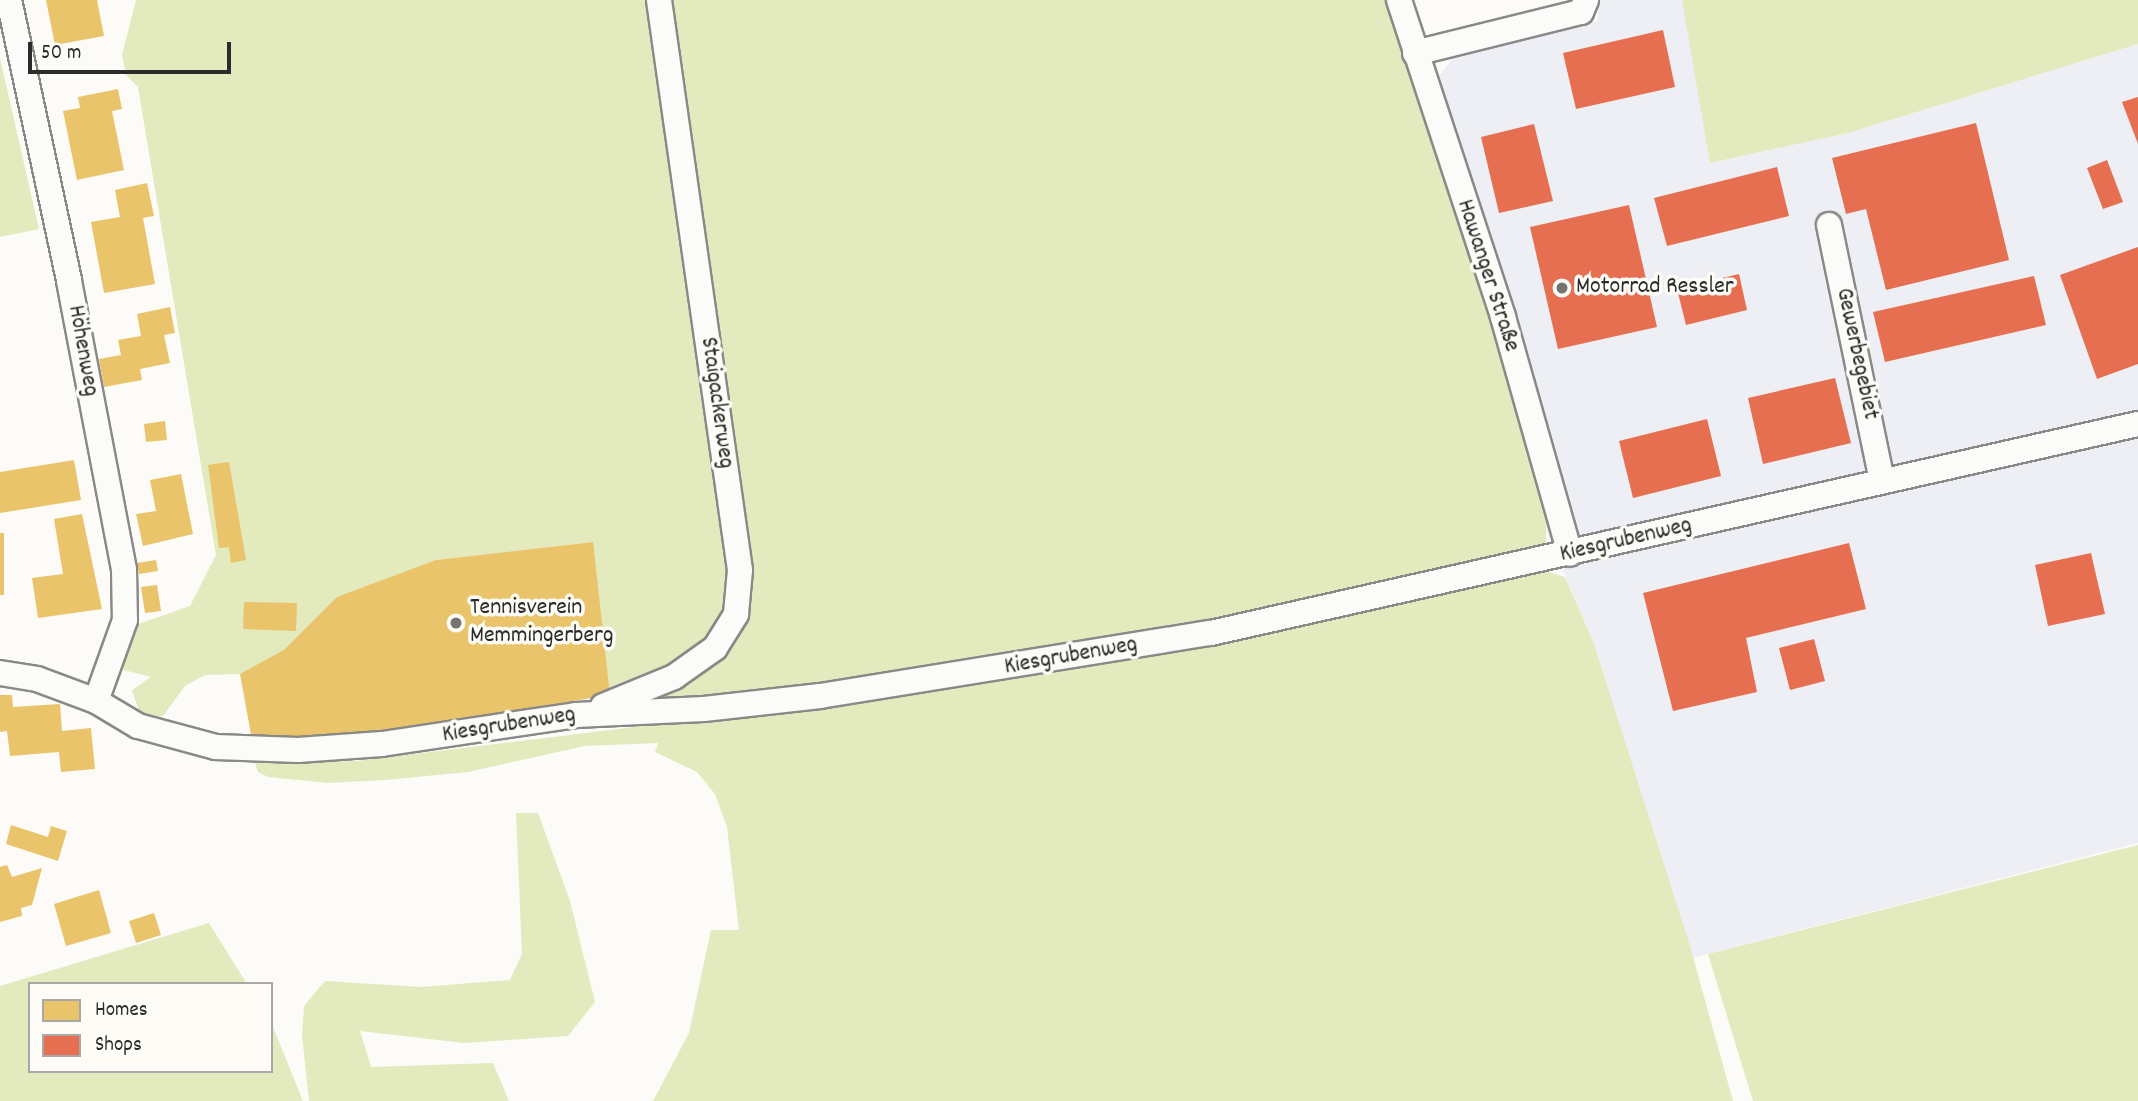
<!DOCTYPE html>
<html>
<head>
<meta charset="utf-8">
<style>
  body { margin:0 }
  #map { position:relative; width:2138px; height:1101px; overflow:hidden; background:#fcfbf8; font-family:Dekko,sans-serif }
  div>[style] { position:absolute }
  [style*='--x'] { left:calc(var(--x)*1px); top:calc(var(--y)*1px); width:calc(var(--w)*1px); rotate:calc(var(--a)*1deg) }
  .built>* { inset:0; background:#eeeff4 }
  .green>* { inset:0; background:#e3eabe }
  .homes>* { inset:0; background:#e9c46a }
  .shops>* { inset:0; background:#e76f51 }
  .roads { filter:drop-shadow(2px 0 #898987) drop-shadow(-2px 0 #898987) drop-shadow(0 2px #898987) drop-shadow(0 -2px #898987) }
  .street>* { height:24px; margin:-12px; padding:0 12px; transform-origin:12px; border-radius:12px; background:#fbfbf9 }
  .dots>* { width:19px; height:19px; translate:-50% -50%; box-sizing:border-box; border:4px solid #fdfcf7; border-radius:50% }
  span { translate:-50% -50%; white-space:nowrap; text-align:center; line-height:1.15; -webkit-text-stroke:7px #fdfcf7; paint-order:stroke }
  .street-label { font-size:24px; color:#2b2b2b }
  .poi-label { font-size:24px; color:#2b2b2b }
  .left { translate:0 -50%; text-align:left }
  .legend { position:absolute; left:28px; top:982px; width:245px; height:91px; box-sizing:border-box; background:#fdfcf7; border:2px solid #a9a8a5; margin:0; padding:9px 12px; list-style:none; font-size:21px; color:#2b2b2b }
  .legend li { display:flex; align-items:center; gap:14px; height:35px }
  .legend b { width:35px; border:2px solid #a9a8a5 }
  .scale { position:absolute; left:28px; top:42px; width:203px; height:32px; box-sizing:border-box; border:4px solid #2b2b2b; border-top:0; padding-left:9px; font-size:21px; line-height:24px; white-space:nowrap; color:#2b2b2b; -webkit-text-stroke:5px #fdfcf7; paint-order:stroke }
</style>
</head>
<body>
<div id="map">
  <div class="built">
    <i style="clip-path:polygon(1600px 0,1682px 0,1711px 163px,1848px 133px,2138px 44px,2138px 843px,1692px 958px,1593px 641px,1549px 537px,1498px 342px,1432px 137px,1440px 75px,1455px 55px,1597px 21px)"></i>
  </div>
  <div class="green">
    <i style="clip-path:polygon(136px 0,653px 0,733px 584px,726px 616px,709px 643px,687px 660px,610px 695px,592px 542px,436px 560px,286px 664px,240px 674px,205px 675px,185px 686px,163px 716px,150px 718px,139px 711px,132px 690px,151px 677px,124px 670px,120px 658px,127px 628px,190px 606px,216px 555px,138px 87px,126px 75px,122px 55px)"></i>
    <i style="clip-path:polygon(668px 0,1387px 0,1498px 342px,1546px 511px,1546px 544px,1518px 557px,1079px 648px,745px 694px,652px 699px,738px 633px)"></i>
    <i style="clip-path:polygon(1682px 0,2138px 0,2138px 44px,1848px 133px,1710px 163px)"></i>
    <i style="clip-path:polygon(0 58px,39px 229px,0 237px)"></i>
    <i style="clip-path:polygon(1542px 570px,1565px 577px,1593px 641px,1690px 946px,1733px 1101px,653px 1101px,689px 1033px,711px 930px,739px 930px,727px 827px,715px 794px,697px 772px,655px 752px,658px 743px,585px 746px,468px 772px,385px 780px,328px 783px,268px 777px,258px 772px,255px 763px,357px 761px,922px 692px)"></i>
    <i style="clip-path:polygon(516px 813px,538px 813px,570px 901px,595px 1002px,568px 1036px,464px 1043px,360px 1031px,371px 1067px,493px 1063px,509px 1101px,309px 1101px,302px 1035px,304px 1006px,325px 981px,421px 987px,510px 980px,522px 954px)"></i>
    <i style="clip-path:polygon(2138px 845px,2138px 1101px,1753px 1101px,1708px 954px)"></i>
    <i style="clip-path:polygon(209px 923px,247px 984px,30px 984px,30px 1071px,271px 1071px,271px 1022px,303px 1101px,0 1101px,0 986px)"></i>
  </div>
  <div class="homes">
    <i style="clip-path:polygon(46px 0,97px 0,104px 36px,55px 45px)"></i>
    <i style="clip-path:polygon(118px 89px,122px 109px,112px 111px,124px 170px,77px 180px,63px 111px,80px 108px,78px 97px)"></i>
    <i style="clip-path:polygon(147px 183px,154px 216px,143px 218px,155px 284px,104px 293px,91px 222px,120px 217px,115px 190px)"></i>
    <i style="clip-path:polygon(170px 307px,175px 333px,164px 335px,170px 363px,140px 369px,142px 380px,104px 387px,99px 359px,121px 355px,118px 340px,141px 336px,137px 314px)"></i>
    <i style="clip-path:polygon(165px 421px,167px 440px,146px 442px,144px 424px)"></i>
    <i style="clip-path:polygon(74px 460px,81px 500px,0 513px,0 472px)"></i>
    <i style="clip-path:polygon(229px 462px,246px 560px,231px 563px,229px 547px,219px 548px,208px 465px)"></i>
    <i style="clip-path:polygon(181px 474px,193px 534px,143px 546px,136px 514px,156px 511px,150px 480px)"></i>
    <i style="clip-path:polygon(82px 514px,102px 609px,38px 618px,32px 578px,63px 574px,54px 519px)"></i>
    <i style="clip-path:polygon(0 533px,4px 533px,4px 595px,0 595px)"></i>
    <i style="clip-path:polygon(593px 542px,610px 695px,361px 736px,252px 740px,240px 674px,284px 650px,337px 597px,436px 560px)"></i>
    <i style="clip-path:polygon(156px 560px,158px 571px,139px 574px,137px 563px)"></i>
    <i style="clip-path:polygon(157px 585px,161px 611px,145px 613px,141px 587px)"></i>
    <i style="clip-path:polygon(244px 602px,297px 603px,296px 631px,243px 629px)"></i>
    <i style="clip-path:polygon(0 695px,12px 695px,13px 707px,60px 704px,62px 731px,91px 728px,95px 769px,61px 772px,59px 752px,10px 756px,7px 731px,0 732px)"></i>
    <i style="clip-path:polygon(11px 825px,48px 837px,51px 826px,67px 831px,58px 861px,6px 844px)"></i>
    <i style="clip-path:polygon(7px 865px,12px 877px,42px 868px,32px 905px,21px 908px,22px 916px,0 922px,0 867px)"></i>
    <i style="clip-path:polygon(99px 890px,111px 933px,66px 946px,54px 904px)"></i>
    <i style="clip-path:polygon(154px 913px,161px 935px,136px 943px,129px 921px)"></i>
  </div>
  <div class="shops">
    <i style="clip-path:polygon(1663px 30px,1675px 87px,1576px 109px,1563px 53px)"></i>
    <i style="clip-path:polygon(2138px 97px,2138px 144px,2122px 102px)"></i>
    <i style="clip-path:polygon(1976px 123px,2009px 260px,1886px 290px,1866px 209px,1846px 214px,1832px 158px)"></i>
    <i style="clip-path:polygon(1534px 124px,1553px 201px,1499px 213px,1481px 137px)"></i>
    <i style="clip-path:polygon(2107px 160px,2123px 202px,2103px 209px,2087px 168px)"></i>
    <i style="clip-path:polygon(1777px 167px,1789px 216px,1667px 246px,1654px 198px)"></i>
    <i style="clip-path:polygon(1629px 205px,1657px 327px,1558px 349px,1530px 227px)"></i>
    <i style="clip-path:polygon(2138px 247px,2138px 364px,2097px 379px,2060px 275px)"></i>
    <i style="clip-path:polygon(1739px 274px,1747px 310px,1686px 325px,1677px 289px)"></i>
    <i style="clip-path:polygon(2034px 276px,2046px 325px,1885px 362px,1873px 312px)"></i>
    <i style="clip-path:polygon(1835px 378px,1851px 443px,1763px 464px,1748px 398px)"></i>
    <i style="clip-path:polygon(1707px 419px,1721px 476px,1633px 498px,1619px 441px)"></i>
    <i style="clip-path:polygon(1849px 543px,1866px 609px,1746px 638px,1757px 692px,1673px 711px,1643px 593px)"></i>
    <i style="clip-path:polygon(2091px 553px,2105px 614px,2048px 626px,2035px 565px)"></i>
    <i style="clip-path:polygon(1814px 639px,1825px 681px,1790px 690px,1779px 648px)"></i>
  </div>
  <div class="roads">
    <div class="street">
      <i style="--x:9;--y:0;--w:287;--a:77.9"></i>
      <i style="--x:69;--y:281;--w:294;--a:79.2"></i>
      <i style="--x:124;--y:570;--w:50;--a:88.9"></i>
      <i style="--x:125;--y:620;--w:86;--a:109.7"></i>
      <i style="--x:1399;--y:0;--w:334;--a:71.8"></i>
      <i style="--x:1503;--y:317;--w:246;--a:74.2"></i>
      <i style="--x:1415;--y:53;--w:171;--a:-13.9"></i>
      <i style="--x:1581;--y:12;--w:13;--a:-67"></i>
      <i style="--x:1829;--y:225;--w:262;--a:78.3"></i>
      <i style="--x:0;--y:673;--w:37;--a:9"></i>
      <i style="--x:37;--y:679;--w:63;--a:20.4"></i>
      <i style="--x:96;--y:701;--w:49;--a:30.8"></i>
      <i style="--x:138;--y:726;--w:81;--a:15.1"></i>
      <i style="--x:216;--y:747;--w:82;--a:2.1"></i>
      <i style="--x:298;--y:750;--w:84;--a:-4.1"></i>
      <i style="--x:382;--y:744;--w:196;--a:-8.5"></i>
      <i style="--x:576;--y:715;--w:128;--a:-2.7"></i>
      <i style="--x:704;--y:709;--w:117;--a:-6.4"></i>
      <i style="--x:820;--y:696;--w:396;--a:-9.2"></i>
      <i style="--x:1211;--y:633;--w:950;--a:-12.71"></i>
      <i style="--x:603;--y:706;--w:77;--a:-22.2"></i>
      <i style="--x:674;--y:677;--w:50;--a:-35.3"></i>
      <i style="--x:715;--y:648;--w:40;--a:-58"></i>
      <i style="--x:736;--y:614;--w:44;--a:-84.8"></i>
      <i style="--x:740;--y:570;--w:576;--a:-98.09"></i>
    </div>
  </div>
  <div class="dots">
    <i style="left:1562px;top:288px;background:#747473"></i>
    <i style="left:456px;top:623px;background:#747473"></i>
  </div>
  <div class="street-label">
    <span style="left:1487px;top:276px;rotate:72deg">Hawanger Straße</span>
    <span style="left:82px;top:351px;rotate:80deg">Höhenweg</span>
    <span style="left:1856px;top:354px;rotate:78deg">Gewerbegebiet</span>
    <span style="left:716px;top:403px;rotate:82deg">Staigackerweg</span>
    <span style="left:1626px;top:541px;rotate:-13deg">Kiesgrubenweg</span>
    <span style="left:1071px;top:657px;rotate:-10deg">Kiesgrubenweg</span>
    <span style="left:509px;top:726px;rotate:-9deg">Kiesgrubenweg</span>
  </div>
  <div class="poi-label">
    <span class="left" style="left:1576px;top:288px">Motorrad Ressler</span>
    <span class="left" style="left:470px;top:623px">Tennisverein<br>Memmingerberg</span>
  </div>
  <ul class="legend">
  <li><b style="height:19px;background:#e9c46a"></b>Homes</li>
  <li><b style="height:19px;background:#e76f51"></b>Shops</li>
  </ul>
  <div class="scale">50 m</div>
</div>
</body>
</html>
